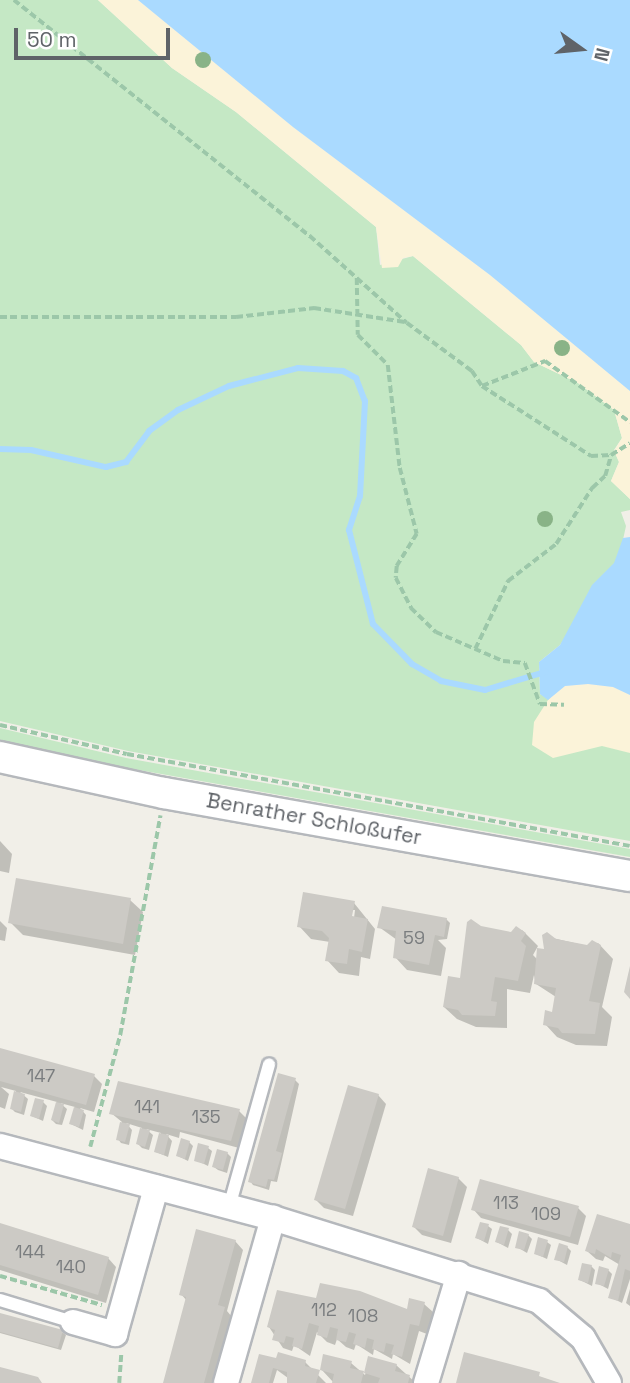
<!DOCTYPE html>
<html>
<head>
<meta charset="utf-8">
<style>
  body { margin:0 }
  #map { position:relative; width:630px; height:1383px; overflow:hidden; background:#f1efe8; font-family:"Space Grotesk",sans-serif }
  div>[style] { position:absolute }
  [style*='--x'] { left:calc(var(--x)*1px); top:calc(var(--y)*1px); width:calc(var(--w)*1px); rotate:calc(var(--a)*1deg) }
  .green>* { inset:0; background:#c5e8c5 }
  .sand>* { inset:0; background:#fbf3d9 }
  .water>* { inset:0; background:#aadaff }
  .shadow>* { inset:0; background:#0003 }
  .stream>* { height:6px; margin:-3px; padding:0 3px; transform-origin:3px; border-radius:3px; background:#aadaff }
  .building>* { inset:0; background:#cccac5 }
  .path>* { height:3.5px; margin-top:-1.75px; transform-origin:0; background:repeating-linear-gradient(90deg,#9cc7a9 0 7px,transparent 0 10.5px) }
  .roads { filter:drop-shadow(2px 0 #b5b8bc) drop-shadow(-2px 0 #b5b8bc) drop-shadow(0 2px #b5b8bc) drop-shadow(0 -2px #b5b8bc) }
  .service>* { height:12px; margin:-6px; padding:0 6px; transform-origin:6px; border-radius:6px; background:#fff }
  .minor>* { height:24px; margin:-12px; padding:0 12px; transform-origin:12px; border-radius:12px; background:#fff }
  .tertiary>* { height:30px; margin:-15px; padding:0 15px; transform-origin:15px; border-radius:15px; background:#fff }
  .trees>* { width:16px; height:16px; margin:-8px; border-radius:50%; background:#89b387 }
  span { translate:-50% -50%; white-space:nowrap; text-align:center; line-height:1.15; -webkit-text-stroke:6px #fff; paint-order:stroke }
  .number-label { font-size:18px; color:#7a7d7f }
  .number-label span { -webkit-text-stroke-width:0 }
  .street-label { font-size:21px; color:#5f6368 }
  .north { position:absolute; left:546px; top:14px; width:70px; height:70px; -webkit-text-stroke:5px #fff; paint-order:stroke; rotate:105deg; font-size:19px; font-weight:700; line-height:28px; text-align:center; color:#5f6368 }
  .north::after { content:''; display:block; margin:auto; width:24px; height:32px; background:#5f6368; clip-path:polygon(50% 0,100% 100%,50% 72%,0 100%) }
  .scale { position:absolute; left:14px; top:28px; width:156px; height:32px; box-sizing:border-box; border:4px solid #5f6368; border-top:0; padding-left:9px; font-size:21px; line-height:24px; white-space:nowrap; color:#5f6368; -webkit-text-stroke:5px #fff; paint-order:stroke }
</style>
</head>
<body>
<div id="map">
  <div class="green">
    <i style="clip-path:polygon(0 0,98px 0,172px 68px,236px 112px,376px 227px,380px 265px,413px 256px,521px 345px,534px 362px,578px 383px,614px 410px,622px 438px,614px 450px,619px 462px,611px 481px,630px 499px,630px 510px,621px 512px,626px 526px,617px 567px,560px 645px,539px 662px,540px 694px,630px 735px,630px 841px,128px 751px,0 721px)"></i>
    <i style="clip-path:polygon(0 728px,126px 758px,630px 849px,630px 857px,71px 758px,0 740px)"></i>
  </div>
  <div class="sand">
    <i style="clip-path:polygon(98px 0,138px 0,293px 127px,490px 275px,630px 391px,630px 499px,611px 481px,619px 462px,614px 451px,622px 438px,614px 410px,578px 383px,534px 362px,521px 345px,413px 256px,403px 258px,398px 267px,382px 268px,376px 227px,236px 112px,172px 68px)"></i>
    <i style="clip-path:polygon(588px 684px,613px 687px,630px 695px,630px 753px,602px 746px,553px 758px,532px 745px,534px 722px,548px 700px,565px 686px)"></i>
  </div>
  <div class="water">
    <i style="clip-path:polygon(138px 0,630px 0,630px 391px,490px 275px,293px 127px)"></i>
    <i style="clip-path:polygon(630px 537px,630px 695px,613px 687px,588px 684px,565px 686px,548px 700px,540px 694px,539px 662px,560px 645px,592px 585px,614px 563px,623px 538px)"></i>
  </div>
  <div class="shadow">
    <i style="clip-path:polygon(0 841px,12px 854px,9px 873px,0 871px)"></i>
    <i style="clip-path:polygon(130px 900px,143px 912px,135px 955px,23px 935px,10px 922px)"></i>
    <i style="clip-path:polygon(evenodd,354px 903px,375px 929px,370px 959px,361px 957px,359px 976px,339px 973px,327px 960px,330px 942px,311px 939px,299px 926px,354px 903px,352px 910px,355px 910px,354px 918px,351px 918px,352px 910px)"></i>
    <i style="clip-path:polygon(446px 919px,450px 923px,447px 939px,438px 940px,446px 948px,441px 976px,407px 970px,395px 957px,397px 940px,379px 927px)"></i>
    <i style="clip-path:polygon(0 921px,7px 928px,5px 941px,0 940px)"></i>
    <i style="clip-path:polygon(480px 927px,511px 933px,522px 930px,538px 946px,533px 955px,538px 960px,546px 951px,544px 936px,587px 946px,598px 943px,613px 959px,602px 1007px,612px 1017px,607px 1046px,576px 1045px,557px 1037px,545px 1024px,553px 1014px,556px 997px,536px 984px,534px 975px,530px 993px,507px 989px,507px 1028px,476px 1027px,457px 1019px,444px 1007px,462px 980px)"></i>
    <i style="clip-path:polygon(0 1050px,94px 1076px,102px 1084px,94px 1112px,80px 1108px,86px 1115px,83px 1130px,71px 1124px,75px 1107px,60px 1103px,67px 1109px,62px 1125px,56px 1124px,52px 1120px,57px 1102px,20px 1092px,28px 1099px,24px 1115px,15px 1112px,12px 1109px,16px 1091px,1px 1087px,9px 1094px,5px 1109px,0 1107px)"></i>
    <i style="clip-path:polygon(295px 1080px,299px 1084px,277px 1182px,271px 1181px,269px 1190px,253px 1185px,250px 1181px)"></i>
    <i style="clip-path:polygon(378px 1095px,386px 1104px,353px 1216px,324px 1208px,316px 1200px)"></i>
    <i style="clip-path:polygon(43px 1102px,47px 1106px,43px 1121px,32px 1116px)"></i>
    <i style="clip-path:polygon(239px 1111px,247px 1119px,239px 1148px,180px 1132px,179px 1138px,166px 1134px,172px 1141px,168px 1157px,156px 1152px,161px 1133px,146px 1129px,153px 1135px,149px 1150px,142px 1148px,138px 1144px,142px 1128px,126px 1123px,132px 1130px,129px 1145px,121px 1143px,118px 1139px,122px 1122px,111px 1113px)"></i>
    <i style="clip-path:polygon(189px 1142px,193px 1146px,188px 1161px,178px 1156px)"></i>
    <i style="clip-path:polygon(208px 1148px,212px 1151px,208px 1166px,196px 1160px)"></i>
    <i style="clip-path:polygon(227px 1153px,231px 1157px,227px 1173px,218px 1170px,214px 1167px)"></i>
    <i style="clip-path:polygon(458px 1178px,467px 1187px,451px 1243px,422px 1235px,414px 1227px)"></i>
    <i style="clip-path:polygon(578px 1208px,586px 1216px,578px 1245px,481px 1218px,473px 1209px)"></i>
    <i style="clip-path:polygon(0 1226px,108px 1258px,116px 1267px,106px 1303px,0 1270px)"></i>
    <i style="clip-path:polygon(488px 1226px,492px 1229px,488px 1244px,477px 1238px)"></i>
    <i style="clip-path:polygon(630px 1226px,630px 1279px,622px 1303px,610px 1297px,620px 1265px,605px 1256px,603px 1261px,596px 1259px,587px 1251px)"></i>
    <i style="clip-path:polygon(508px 1230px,512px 1234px,508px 1248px,497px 1242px)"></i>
    <i style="clip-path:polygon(528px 1235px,532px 1239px,527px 1253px,517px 1247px)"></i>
    <i style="clip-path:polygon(235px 1241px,243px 1250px,227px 1311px,232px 1317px,214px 1383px,165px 1383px,187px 1301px,181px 1294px)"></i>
    <i style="clip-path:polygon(547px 1242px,551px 1245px,547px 1259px,536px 1254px)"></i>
    <i style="clip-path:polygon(567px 1247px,571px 1251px,567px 1265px,556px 1259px)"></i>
    <i style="clip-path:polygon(591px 1266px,595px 1270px,592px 1286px,580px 1280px)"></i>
    <i style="clip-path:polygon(608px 1270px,612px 1274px,608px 1289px,597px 1283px)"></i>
    <i style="clip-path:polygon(322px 1285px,408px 1311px,424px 1304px,433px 1312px,427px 1334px,419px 1331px,410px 1364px,393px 1354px,392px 1359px,374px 1349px,373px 1355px,356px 1344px,354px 1350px,346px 1347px,337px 1339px,335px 1345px,327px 1342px,317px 1332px,310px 1356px,294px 1345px,292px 1351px,283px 1348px,269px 1327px,318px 1300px)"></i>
    <i style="clip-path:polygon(630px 1289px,630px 1306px,626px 1303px)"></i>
    <i style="clip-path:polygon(0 1314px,62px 1332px,66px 1335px,61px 1350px,0 1333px)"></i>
    <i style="clip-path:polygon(370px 1358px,396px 1365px,416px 1383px,334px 1383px,321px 1369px,351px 1363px,365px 1375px)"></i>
    <i style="clip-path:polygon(275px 1360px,305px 1362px,326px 1383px,288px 1383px,288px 1378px,277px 1370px,273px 1383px,253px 1383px)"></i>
  </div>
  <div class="stream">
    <i style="--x:0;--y:449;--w:31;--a:2"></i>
    <i style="--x:31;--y:450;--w:77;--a:12.8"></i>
    <i style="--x:106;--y:467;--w:21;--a:-14"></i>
    <i style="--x:126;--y:462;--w:39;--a:-53"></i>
    <i style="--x:149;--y:431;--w:36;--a:-36"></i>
    <i style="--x:178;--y:410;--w:56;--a:-25.2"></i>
    <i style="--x:229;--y:386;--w:71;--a:-14.6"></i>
    <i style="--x:298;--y:368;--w:45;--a:3.8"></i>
    <i style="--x:343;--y:371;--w:15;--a:28"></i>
    <i style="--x:356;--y:378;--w:25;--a:69"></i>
    <i style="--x:365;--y:401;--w:95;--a:93"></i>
    <i style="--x:360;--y:496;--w:36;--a:108"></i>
    <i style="--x:349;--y:530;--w:97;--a:75.7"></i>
    <i style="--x:373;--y:624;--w:56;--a:45.7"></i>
    <i style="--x:412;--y:664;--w:34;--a:30"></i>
    <i style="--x:441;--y:681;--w:45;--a:11.6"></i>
    <i style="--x:485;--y:690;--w:63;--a:-16.7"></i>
  </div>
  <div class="building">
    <i style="clip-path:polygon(16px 878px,131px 898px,123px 944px,8px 923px)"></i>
    <i style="clip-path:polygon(303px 892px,355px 901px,352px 916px,368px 919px,362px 952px,349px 949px,347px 964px,325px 961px,329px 938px,322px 931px,297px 927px)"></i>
    <i style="clip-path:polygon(382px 906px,447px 918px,444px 937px,435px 935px,429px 965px,393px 958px,396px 931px,377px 928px)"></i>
    <i style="clip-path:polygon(471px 919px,481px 926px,511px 932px,516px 926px,526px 933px,521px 941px,526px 946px,518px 981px,495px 977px,491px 1001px,497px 1002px,495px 1016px,462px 1015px,458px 1010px,443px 1007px,448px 976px,460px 978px,467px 922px)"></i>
    <i style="clip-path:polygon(547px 932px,556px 939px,587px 945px,592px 940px,601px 945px,589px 1001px,600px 1003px,595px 1034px,562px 1033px,558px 1028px,543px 1025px,545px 1010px,552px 1012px,556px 988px,534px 984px,537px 948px,544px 949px,542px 935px)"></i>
    <i style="clip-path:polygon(630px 966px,630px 999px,624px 992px)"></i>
    <i style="clip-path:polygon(0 1048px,95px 1074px,86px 1105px,0 1081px)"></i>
    <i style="clip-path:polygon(278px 1073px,296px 1078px,276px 1151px,282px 1153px,274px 1180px,268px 1179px,266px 1187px,248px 1182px)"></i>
    <i style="clip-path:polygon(118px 1081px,240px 1109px,231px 1141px,109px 1114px)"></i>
    <i style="clip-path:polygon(348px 1085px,379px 1094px,345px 1209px,314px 1200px)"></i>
    <i style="clip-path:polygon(14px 1091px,25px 1094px,21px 1112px,10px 1109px)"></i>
    <i style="clip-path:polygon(35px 1098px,44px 1100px,39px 1119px,30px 1116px)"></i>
    <i style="clip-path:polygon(56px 1102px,64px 1104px,59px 1123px,51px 1120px)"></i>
    <i style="clip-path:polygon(74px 1107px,84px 1110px,79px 1127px,69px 1124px)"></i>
    <i style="clip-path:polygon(120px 1122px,130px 1124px,125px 1142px,116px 1140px)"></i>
    <i style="clip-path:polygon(140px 1128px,150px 1130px,145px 1147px,136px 1144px)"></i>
    <i style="clip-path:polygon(159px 1133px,169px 1135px,164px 1155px,154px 1152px)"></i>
    <i style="clip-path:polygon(181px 1138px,190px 1141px,185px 1159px,176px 1156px)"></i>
    <i style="clip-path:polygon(198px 1143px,209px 1146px,204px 1164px,194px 1161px)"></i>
    <i style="clip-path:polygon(217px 1149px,228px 1152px,223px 1170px,212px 1167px)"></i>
    <i style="clip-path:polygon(428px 1168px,459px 1177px,443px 1236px,412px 1227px)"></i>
    <i style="clip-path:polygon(480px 1179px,579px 1206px,570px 1237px,471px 1210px)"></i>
    <i style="clip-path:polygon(597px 1214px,630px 1224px,630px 1271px,625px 1269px,618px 1301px,608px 1298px,621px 1255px,612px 1252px,611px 1258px,596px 1249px,595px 1254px,585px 1251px)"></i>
    <i style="clip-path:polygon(480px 1222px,489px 1224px,484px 1241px,475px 1238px)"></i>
    <i style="clip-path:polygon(0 1223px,109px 1257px,98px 1295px,0 1265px)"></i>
    <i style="clip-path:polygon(500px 1226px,509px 1228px,504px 1245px,495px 1242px)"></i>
    <i style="clip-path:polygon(196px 1229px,236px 1240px,218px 1305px,225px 1307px,204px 1383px,163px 1383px,186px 1297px,179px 1295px)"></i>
    <i style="clip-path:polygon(519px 1231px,529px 1234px,524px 1250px,515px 1248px)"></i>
    <i style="clip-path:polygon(538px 1237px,548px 1240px,543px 1257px,534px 1254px)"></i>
    <i style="clip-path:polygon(559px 1243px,568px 1246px,564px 1262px,554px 1260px)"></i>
    <i style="clip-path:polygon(582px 1263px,592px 1265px,588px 1283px,578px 1280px)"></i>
    <i style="clip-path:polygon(599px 1266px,609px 1269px,604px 1286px,595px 1284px)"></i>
    <i style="clip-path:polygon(320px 1283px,360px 1291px,407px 1309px,409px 1298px,425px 1302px,419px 1326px,410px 1324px,402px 1357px,391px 1354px,394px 1345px,386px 1343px,384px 1352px,372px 1349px,374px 1340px,367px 1338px,365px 1348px,353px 1344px,356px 1334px,349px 1332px,346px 1342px,336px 1340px,338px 1329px,330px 1327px,327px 1338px,317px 1335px,319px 1326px,309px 1323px,302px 1349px,292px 1346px,294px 1338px,286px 1336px,284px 1343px,272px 1340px,275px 1330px,267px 1327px,277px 1290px,316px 1298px)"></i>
    <i style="clip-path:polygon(0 1313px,63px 1330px,58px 1348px,0 1332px)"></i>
    <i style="clip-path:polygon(278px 1352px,306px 1360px,305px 1366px,320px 1370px,323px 1354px,352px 1361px,350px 1368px,364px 1371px,361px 1383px,332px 1383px,334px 1374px,320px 1370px,316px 1383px,287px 1383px,287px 1372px,273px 1368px,269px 1383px,251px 1383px,259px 1354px,276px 1358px)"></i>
    <i style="clip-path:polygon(464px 1352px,540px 1372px,539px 1376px,560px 1383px,456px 1383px)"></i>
    <i style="clip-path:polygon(368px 1356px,397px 1364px,395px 1371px,410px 1375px,408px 1383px,378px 1383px,380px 1378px,364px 1373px)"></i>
    <i style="clip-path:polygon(0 1367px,38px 1377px,42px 1383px,0 1383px)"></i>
  </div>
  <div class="path">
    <i style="--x:14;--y:0;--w:379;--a:38.6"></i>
    <i style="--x:310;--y:236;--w:130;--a:41.9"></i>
    <i style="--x:407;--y:323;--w:81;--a:36.4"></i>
    <i style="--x:472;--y:371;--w:18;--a:56"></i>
    <i style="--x:482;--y:386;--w:130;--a:32.7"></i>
    <i style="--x:591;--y:456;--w:20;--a:-3"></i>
    <i style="--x:611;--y:455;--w:22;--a:-32"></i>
    <i style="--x:357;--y:278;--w:57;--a:89"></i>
    <i style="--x:358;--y:335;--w:42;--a:45"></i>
    <i style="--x:388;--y:365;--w:104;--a:83.4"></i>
    <i style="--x:400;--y:468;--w:68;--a:75.6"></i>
    <i style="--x:417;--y:534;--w:38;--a:122"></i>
    <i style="--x:397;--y:566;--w:12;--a:95"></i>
    <i style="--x:396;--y:578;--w:34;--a:63"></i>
    <i style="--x:411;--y:608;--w:35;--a:44"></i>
    <i style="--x:436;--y:632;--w:73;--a:23.4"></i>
    <i style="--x:503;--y:661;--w:22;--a:5"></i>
    <i style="--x:525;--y:663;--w:44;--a:69.9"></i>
    <i style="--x:540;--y:704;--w:24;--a:2"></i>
    <i style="--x:0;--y:317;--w:236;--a:0"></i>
    <i style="--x:236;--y:317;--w:79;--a:-6.6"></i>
    <i style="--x:314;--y:308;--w:92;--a:8.7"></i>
    <i style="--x:482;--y:386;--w:68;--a:-21.6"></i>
    <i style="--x:545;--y:361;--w:105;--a:35.7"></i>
    <i style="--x:475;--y:649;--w:76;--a:-64.1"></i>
    <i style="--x:508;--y:581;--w:61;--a:-37.6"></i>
    <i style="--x:556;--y:544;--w:67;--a:-57.3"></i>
    <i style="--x:592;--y:488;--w:18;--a:-43"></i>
    <i style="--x:605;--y:476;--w:22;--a:-74"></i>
    <i style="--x:0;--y:725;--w:130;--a:12.9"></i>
    <i style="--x:127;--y:754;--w:511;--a:10.36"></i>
    <i style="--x:90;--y:1147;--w:116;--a:-75"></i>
    <i style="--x:120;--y:1035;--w:223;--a:-79.6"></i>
    <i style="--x:0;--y:1276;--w:106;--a:15.9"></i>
    <i style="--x:119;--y:1383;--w:28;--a:-86"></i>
  </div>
  <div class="roads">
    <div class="service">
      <i style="--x:229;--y:1207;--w:148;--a:-74.3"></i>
      <i style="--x:0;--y:1300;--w:76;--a:16.8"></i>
    </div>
    <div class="minor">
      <i style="--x:0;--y:1146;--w:282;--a:14.8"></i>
      <i style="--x:273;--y:1218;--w:279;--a:17.3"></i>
      <i style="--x:539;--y:1301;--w:57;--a:40.1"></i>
      <i style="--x:583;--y:1338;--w:52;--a:60"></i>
      <i style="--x:73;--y:1322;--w:44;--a:15.9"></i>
      <i style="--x:115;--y:1334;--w:152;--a:-74.3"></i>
      <i style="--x:226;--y:1383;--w:172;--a:-74.1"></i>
      <i style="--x:426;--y:1383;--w:114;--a:-73.2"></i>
    </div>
    <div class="tertiary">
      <i style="--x:0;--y:757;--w:168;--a:12.4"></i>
      <i style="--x:164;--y:793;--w:473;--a:10.1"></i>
    </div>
  </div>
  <div class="trees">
    <i style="left:203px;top:60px"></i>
    <i style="left:562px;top:348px"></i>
    <i style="left:545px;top:519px"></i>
  </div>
  <div class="number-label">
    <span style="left:414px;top:938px">59</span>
    <span style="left:41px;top:1076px">147</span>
    <span style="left:147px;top:1107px">141</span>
    <span style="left:206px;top:1117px">135</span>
    <span style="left:506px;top:1203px">113</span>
    <span style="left:546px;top:1214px">109</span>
    <span style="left:30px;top:1252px">144</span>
    <span style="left:71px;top:1267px">140</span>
    <span style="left:324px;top:1310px">112</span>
    <span style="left:363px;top:1316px">108</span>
  </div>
  <div class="street-label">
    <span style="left:314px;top:819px;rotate:10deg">Benrather Schloßufer</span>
  </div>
  <div class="north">N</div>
  <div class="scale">50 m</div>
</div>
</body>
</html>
